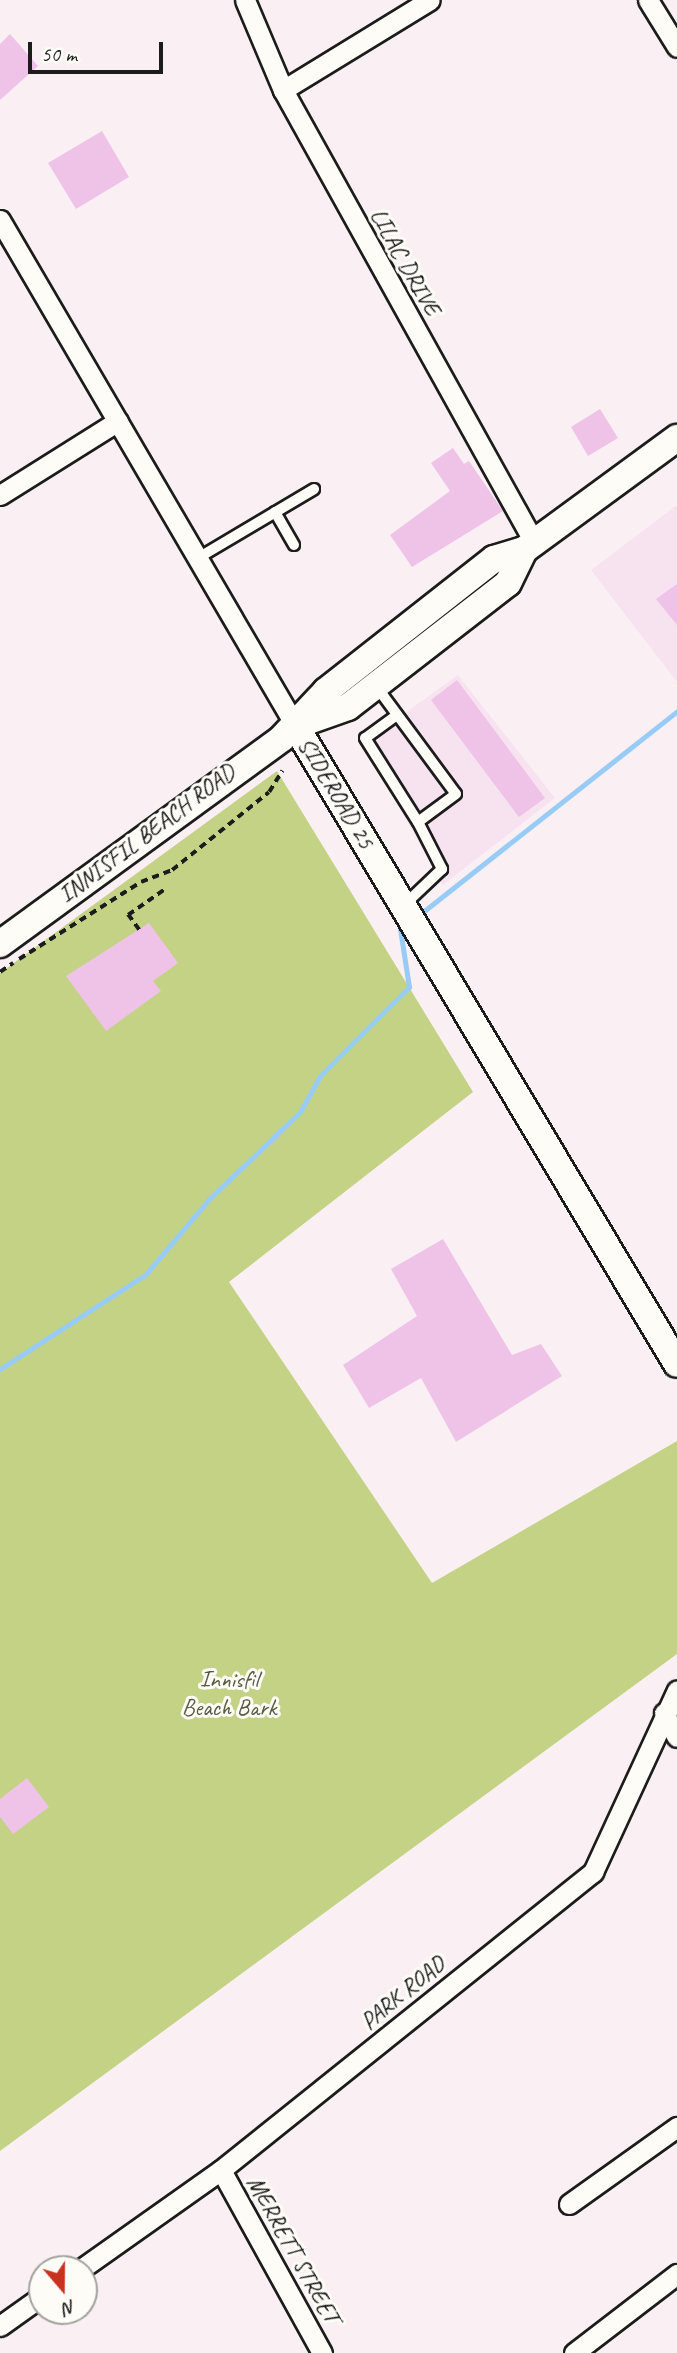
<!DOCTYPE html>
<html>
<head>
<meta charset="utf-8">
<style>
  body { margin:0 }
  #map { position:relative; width:677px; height:2353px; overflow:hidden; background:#faf0f4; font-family:Caveat,sans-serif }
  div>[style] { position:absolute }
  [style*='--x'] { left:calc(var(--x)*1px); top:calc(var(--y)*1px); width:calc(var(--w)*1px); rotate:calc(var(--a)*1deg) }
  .built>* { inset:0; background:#f7e2f0 }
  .green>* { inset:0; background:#c4d285 }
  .stream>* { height:5px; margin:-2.5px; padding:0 2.5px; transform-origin:2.5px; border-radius:2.5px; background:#98ccf6 }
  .building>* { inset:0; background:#efc2e7 }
  .path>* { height:3.5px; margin-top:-1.75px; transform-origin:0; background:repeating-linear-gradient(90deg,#1c1c1c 0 7px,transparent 0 12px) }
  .roads { filter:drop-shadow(2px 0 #1c1c1c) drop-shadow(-2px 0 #1c1c1c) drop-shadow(0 2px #1c1c1c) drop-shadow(0 -2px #1c1c1c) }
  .lane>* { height:10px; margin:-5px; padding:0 5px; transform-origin:5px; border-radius:5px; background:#fdfcf7 }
  .street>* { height:19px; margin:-9.5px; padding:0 9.5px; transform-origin:9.5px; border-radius:9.5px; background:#fdfcf7 }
  .secondary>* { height:26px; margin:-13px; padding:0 13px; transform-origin:13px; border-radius:13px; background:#fdfcf7 }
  span { translate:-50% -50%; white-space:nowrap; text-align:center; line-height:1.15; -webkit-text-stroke:6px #fdfcf7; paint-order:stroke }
  .street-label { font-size:24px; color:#1c1c1c }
  .park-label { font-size:24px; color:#575c41 }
  .north { position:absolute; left:28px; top:2255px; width:70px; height:70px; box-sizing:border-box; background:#fdfcf7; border:2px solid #a3a29f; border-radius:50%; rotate:160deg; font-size:19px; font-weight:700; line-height:28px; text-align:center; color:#1c1c1c }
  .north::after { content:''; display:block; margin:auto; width:24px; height:32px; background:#c8321e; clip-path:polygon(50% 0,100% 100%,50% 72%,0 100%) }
  .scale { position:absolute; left:28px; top:42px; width:135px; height:32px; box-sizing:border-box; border:4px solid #1c1c1c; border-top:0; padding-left:9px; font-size:21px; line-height:24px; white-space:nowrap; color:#1c1c1c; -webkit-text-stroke:5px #fdfcf7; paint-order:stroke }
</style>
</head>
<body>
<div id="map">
  <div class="built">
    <i style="clip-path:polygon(677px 505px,677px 682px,591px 570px)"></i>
    <i style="clip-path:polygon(458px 675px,555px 798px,443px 885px,363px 743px)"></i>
  </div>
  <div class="green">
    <i style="clip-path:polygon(277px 771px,473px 1092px,229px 1282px,432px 1583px,677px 1441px,677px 1654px,0 2151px,0 973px)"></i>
  </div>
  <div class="stream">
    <i style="--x:419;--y:915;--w:329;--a:-38.3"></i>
    <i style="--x:0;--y:1369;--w:173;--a:-33"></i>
    <i style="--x:145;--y:1275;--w:99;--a:-49.9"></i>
    <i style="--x:209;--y:1199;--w:126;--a:-43.7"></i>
    <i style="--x:300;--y:1112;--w:41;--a:-60.9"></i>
    <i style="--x:320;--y:1076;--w:126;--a:-45"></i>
    <i style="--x:409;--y:987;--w:59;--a:-98.8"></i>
    <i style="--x:400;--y:929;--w:7;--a:-34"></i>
  </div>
  <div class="building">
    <i style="clip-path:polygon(10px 34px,38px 66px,0 100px,0 44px)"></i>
    <i style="clip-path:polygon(102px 131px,129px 177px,76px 209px,48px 163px)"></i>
    <i style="clip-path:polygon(600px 409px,618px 438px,588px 456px,571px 427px)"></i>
    <i style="clip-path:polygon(453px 448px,464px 464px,469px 461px,503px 511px,412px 567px,390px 535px,450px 491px,431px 463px)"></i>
    <i style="clip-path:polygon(677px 584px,677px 625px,656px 599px)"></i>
    <i style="clip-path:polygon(457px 680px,545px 798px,519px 817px,431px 700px)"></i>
    <i style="clip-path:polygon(149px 923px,178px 963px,153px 981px,161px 991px,106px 1031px,66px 976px)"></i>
    <i style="clip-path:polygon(443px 1239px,512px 1355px,541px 1344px,562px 1376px,456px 1442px,421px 1378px,369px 1408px,343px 1365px,417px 1316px,391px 1269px)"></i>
    <i style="clip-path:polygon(27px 1778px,49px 1807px,13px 1834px,0 1817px,0 1799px)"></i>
  </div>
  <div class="path">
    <i style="--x:139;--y:930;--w:19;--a:-126"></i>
    <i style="--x:128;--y:915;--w:45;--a:-35.1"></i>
    <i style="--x:19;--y:959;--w:144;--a:-32.3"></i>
    <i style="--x:141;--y:882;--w:33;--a:-21"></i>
    <i style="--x:172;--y:870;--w:124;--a:-38.8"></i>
    <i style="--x:269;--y:792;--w:25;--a:-58"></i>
    <i style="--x:0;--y:972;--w:16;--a:-35"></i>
  </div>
  <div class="roads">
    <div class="lane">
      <i style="--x:275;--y:512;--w:38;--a:60"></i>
      <i style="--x:198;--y:558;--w:135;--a:-30.7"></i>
      <i style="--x:376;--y:686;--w:134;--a:53.5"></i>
      <i style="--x:456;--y:794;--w:47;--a:143.6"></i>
      <i style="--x:418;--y:822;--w:53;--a:62.9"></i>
      <i style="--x:442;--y:869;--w:52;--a:136.5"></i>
      <i style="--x:397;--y:715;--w:39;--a:144"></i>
      <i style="--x:365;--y:738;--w:99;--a:57.8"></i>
    </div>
    <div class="street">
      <i style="--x:245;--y:0;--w:98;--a:67.1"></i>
      <i style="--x:283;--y:90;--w:517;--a:60.96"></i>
      <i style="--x:648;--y:0;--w:55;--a:58.3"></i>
      <i style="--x:283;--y:90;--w:172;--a:-31.5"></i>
      <i style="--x:0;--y:220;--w:585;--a:59.71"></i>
      <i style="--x:0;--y:495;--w:139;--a:-32.1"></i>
      <i style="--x:664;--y:1713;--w:27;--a:62"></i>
      <i style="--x:221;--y:2170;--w:209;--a:61.1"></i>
      <i style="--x:569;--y:2204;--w:133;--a:-35.5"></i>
      <i style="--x:81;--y:2269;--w:171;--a:-35.3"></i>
      <i style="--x:221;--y:2170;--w:477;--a:-38.7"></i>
      <i style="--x:593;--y:1872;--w:200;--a:-65.2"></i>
      <i style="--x:0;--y:2326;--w:52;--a:-35.5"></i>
      <i style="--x:574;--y:2353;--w:130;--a:-37.5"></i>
    </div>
    <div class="secondary">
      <i style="--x:300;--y:724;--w:51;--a:-19.5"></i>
      <i style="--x:348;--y:707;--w:202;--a:-37.8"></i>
      <i style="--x:508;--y:583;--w:37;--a:-64"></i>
      <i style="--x:295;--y:725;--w:744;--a:59.13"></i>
      <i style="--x:0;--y:944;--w:349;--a:-36.1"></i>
      <i style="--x:282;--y:738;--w:64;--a:-46.9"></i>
      <i style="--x:326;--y:691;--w:214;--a:-38.2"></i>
      <i style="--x:494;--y:559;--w:31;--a:-17"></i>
      <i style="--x:524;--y:550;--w:190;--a:-36.2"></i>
    </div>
  </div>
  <div class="street-label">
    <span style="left:405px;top:262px;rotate:61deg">LILAC DRIVE</span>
    <span style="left:336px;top:793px;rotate:59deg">SIDEROAD 25</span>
    <span style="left:147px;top:834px;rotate:-37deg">INNISFIL BEACH ROAD</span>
    <span style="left:403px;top:1993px;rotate:-39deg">PARK ROAD</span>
    <span style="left:293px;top:2250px;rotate:61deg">MERRETT STREET</span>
  </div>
  <div class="park-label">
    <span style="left:229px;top:1694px">Innisfil<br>Beach Bark</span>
  </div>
  <div class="north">N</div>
  <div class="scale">50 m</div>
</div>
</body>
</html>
